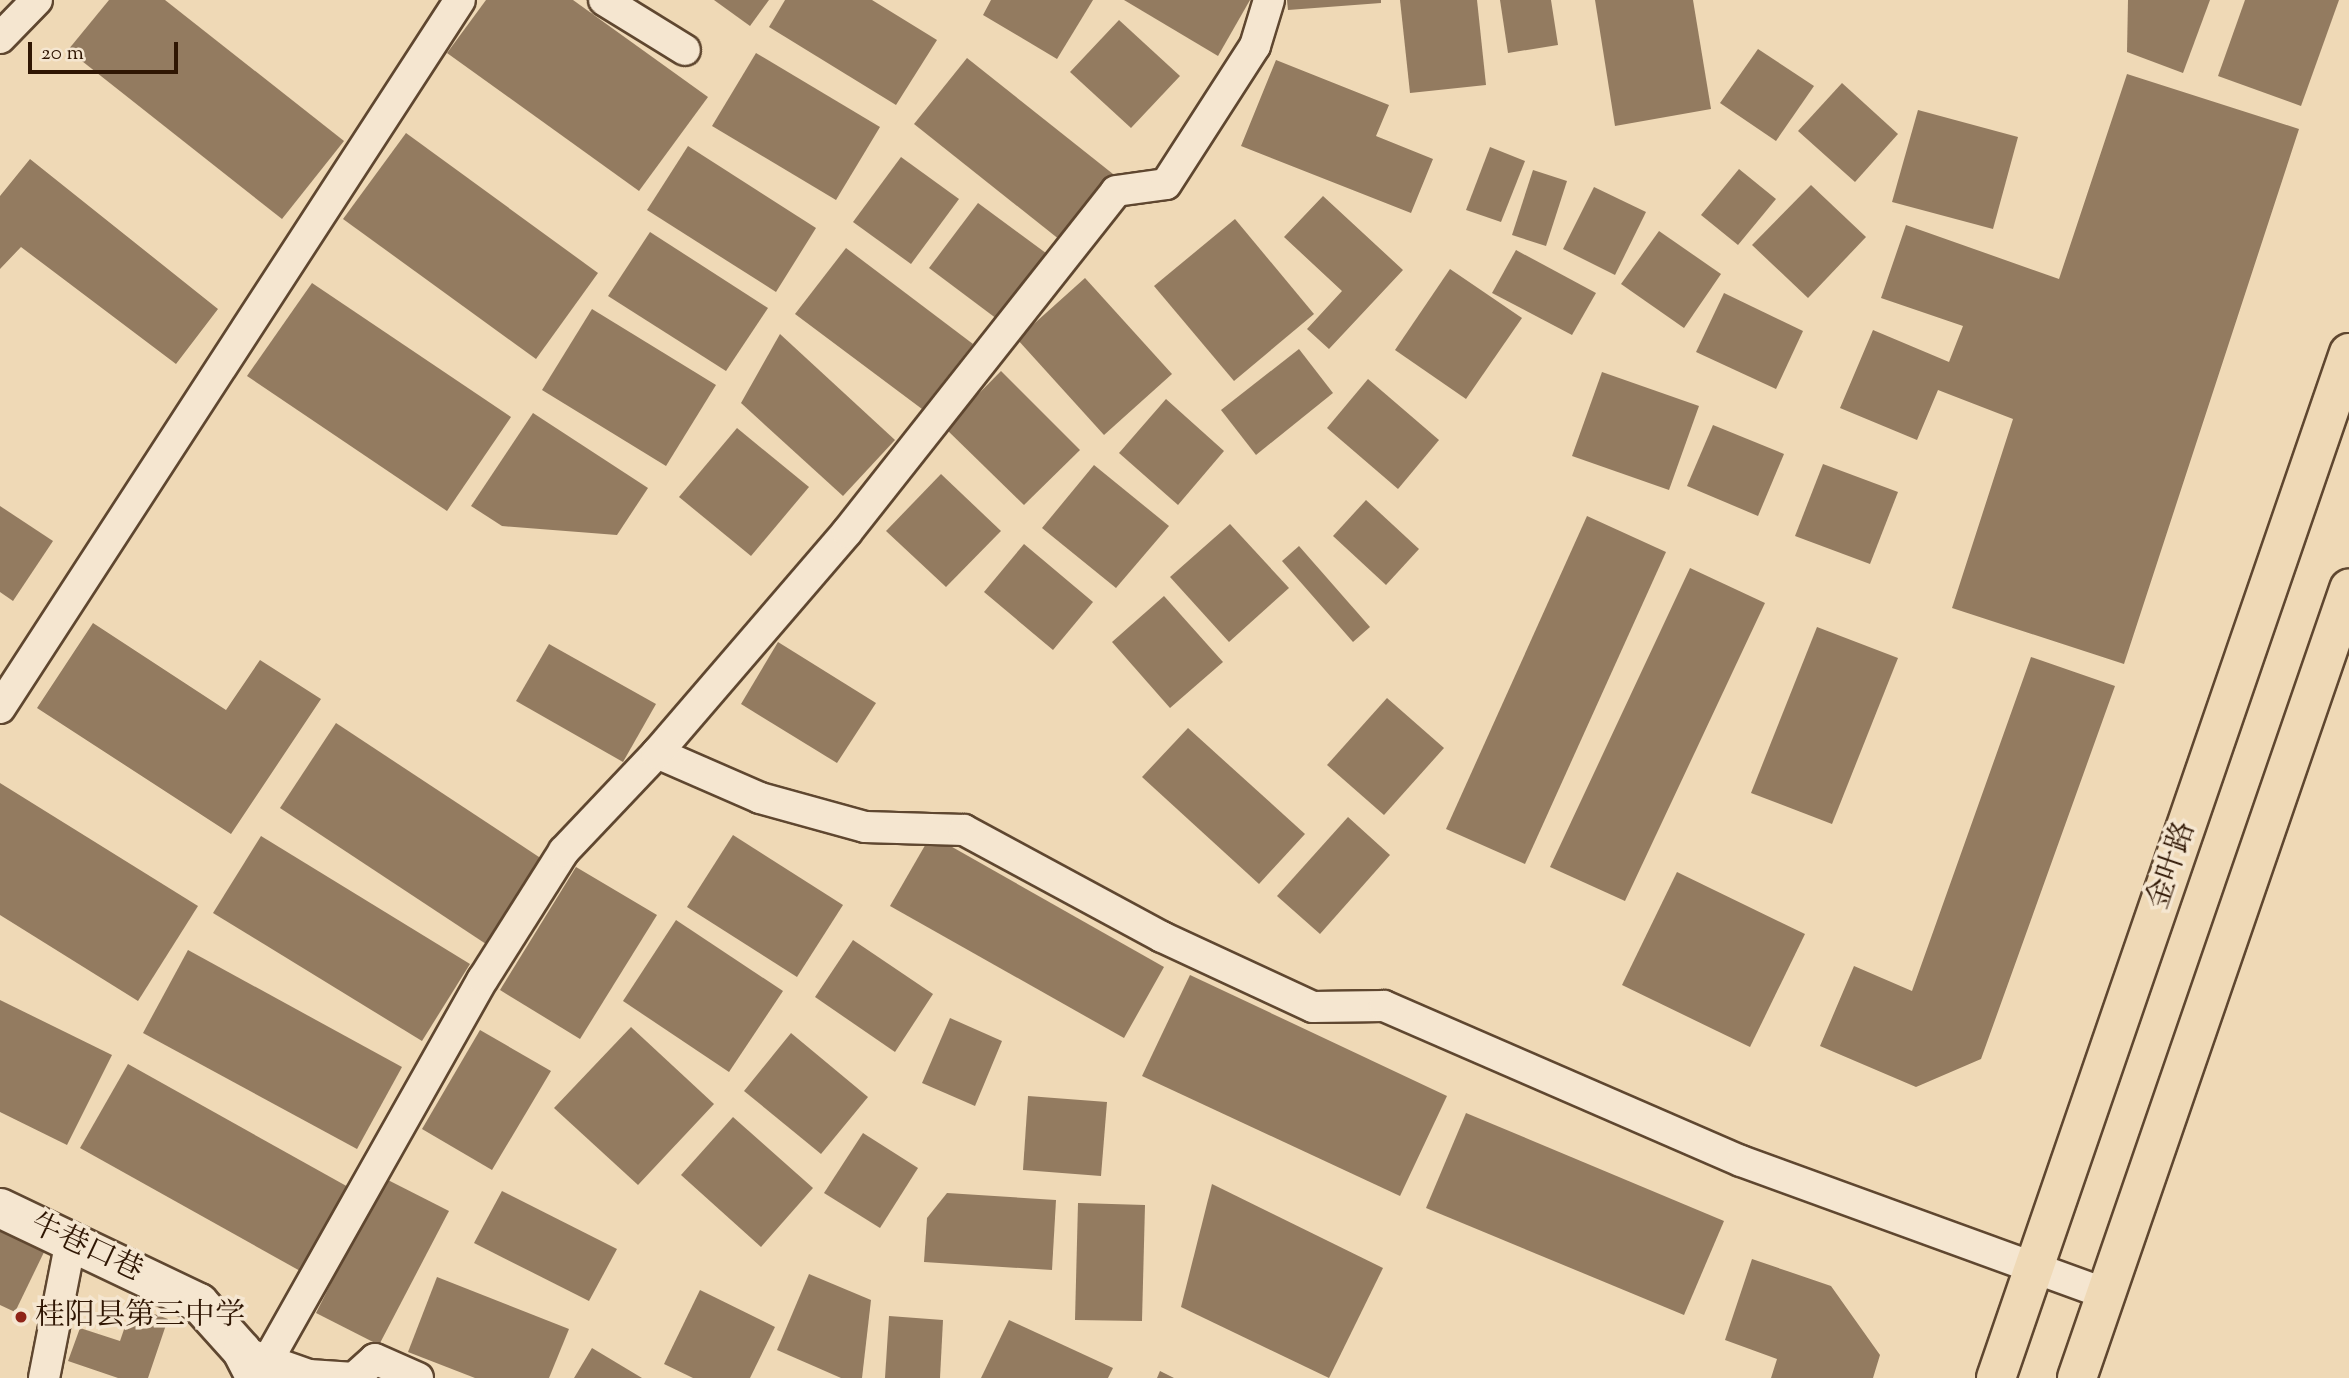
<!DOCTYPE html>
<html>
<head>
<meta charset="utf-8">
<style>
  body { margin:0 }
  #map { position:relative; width:2349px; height:1378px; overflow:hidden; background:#efd9b6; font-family:"Sorts Mill Goudy","Noto Serif SC",serif }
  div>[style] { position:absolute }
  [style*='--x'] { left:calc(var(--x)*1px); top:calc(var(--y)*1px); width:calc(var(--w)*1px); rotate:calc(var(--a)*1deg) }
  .building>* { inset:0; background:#937b60 }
  .roads { filter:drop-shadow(2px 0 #5f4730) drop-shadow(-2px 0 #5f4730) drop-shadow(0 2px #5f4730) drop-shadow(0 -2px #5f4730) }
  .lane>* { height:30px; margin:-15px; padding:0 15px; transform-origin:15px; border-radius:15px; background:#f5e6d0 }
  .street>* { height:38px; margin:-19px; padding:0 19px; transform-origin:19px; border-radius:19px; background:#f5e6d0 }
  .primary>* { height:38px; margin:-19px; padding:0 19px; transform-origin:19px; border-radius:19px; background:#efd9b6 }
  .dots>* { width:19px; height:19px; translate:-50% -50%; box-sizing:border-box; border:4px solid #f5e6d0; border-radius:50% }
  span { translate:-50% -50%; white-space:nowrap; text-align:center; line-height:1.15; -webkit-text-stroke:7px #f5e6d0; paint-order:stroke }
  .street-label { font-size:30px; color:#2f1603 }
  .poi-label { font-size:30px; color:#2f1603 }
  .left { translate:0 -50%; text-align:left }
  .scale { position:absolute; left:28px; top:42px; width:150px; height:32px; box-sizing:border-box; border:4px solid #2f1603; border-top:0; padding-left:9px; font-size:21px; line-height:24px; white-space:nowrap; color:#2f1603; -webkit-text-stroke:5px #f5e6d0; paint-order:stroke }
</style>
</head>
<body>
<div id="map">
  <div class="building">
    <i style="clip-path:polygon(109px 0,165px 0,344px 141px,282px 219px,68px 50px)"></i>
    <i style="clip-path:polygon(486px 0,573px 0,708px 97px,639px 191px,447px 53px)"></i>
    <i style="clip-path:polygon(714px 0,769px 0,750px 26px)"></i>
    <i style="clip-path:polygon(785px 0,872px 0,937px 40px,896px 105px,769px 27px)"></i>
    <i style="clip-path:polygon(991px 0,1093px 0,1057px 59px,983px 15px)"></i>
    <i style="clip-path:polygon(1124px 0,1250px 0,1218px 56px)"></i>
    <i style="clip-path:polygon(1287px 0,1381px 0,1381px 3px,1288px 10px)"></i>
    <i style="clip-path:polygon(1400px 0,1477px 0,1486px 85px,1410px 93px)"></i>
    <i style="clip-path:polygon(1500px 0,1551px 0,1558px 45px,1508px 53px)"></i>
    <i style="clip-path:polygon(1595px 0,1693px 0,1711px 109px,1615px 126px)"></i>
    <i style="clip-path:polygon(2128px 0,2210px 0,2183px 73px,2127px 52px)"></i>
    <i style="clip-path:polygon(2245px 0,2339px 0,2301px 106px,2218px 76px)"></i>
    <i style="clip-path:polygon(1119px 20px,1180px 76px,1131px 128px,1070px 72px)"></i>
    <i style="clip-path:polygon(1758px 49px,1814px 86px,1776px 141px,1720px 103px)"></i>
    <i style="clip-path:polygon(756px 53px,880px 127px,836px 200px,712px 126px)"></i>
    <i style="clip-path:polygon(967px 58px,1113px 174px,1060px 240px,914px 124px)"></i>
    <i style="clip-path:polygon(1276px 60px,1389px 105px,1376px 136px,1433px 159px,1411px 213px,1241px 146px)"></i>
    <i style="clip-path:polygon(2127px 74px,2299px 129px,2124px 664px,1952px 608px,2013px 419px,1938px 390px,1917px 440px,1840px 408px,1873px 330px,1949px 362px,1963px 326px,1881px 298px,1906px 225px,2059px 279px)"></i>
    <i style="clip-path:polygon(1842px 83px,1898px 134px,1855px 182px,1798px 131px)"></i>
    <i style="clip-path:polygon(1918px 110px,2018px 137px,1993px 229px,1892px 202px)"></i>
    <i style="clip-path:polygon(406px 133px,598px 273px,536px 359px,343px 219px)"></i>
    <i style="clip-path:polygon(688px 146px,816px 228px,776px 292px,647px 210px)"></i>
    <i style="clip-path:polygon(1490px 147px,1525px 161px,1501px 222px,1466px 210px)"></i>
    <i style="clip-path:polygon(901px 157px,959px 199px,911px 264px,853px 222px)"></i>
    <i style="clip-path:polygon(30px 159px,218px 309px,176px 364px,21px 247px,0 269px,0 196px)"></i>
    <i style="clip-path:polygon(1739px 169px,1776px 199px,1738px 245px,1701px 215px)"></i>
    <i style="clip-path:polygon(1533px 170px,1567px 181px,1546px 246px,1512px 235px)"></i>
    <i style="clip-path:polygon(1811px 185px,1866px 237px,1808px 298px,1752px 245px)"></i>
    <i style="clip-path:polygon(1594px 187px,1646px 212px,1615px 275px,1563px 249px)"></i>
    <i style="clip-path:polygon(1323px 196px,1403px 270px,1329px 349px,1307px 329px,1342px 291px,1284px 237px)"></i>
    <i style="clip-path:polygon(978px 203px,1054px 259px,1005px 325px,929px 268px)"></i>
    <i style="clip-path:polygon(1235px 219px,1314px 314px,1234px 381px,1154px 286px)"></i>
    <i style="clip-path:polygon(1659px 231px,1721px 274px,1684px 328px,1621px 284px)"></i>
    <i style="clip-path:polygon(650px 232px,768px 308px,726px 371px,608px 296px)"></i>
    <i style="clip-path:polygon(846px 248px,973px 344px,922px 409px,795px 314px)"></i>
    <i style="clip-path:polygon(1516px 250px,1596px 293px,1572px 335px,1492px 293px)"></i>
    <i style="clip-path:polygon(1450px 269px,1522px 318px,1466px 399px,1395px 350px)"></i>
    <i style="clip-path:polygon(1085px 278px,1172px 374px,1104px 435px,1017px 339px)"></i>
    <i style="clip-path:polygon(312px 283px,511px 417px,447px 511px,247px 376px)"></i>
    <i style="clip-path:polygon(1724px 293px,1803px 331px,1776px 389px,1696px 352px)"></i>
    <i style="clip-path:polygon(592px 309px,716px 385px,666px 466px,542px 390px)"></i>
    <i style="clip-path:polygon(780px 334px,895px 440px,843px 496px,741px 403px)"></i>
    <i style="clip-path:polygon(1299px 349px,1333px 393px,1256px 455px,1221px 410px)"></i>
    <i style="clip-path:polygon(1001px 371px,1080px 450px,1024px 505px,945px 428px)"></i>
    <i style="clip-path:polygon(1602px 372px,1699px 406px,1669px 490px,1572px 456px)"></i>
    <i style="clip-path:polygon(1368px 379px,1439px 440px,1398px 489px,1327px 428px)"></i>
    <i style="clip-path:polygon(1166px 399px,1224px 451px,1178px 505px,1119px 453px)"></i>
    <i style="clip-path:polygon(533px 413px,648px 488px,617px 535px,502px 526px,471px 506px)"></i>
    <i style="clip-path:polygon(1713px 425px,1784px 454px,1758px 516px,1687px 486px)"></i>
    <i style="clip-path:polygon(737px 428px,809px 487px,751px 556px,679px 497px)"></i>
    <i style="clip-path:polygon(1823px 464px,1898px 492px,1870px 564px,1795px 536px)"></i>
    <i style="clip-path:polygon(1094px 465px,1169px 526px,1116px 588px,1042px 528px)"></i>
    <i style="clip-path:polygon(941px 474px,1001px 531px,946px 587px,886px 531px)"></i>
    <i style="clip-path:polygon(1366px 500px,1419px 549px,1386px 585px,1333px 536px)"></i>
    <i style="clip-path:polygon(0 506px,53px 541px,13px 601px,0 592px)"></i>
    <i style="clip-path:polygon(1587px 516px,1666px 552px,1525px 864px,1446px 829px)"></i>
    <i style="clip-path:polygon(1230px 524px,1289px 588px,1229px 642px,1170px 577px)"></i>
    <i style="clip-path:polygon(1024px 544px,1093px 602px,1053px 650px,984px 592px)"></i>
    <i style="clip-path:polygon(1299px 546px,1370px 627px,1353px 642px,1282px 561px)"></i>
    <i style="clip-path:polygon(1690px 568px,1765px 603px,1625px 901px,1550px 867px)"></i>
    <i style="clip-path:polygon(1164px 596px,1223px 662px,1170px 708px,1112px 642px)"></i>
    <i style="clip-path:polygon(93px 623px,226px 710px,260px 660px,321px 699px,231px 834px,37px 708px)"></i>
    <i style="clip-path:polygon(1817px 627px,1898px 658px,1832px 824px,1751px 793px)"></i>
    <i style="clip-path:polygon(778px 642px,876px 703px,837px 763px,741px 704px)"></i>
    <i style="clip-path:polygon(549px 644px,656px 704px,623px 762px,516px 701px)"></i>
    <i style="clip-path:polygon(2031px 657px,2115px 686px,1981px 1059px,1916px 1087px,1820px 1046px,1854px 966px,1912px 991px)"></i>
    <i style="clip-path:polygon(1387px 698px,1444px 748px,1384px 815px,1327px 765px)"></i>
    <i style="clip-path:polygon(336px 723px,542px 859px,486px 944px,280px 808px)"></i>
    <i style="clip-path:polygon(1188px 728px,1305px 834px,1259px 884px,1142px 777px)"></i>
    <i style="clip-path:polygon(0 783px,198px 906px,138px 1001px,0 915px)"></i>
    <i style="clip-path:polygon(1348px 817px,1390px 855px,1320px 934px,1277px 896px)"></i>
    <i style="clip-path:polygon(733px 835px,843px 905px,797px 977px,687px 907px)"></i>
    <i style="clip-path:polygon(931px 835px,1164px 967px,1124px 1038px,890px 906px)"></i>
    <i style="clip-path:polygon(261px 836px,470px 964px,422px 1041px,213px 913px)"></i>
    <i style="clip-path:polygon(576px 867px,657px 915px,580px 1039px,500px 990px)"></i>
    <i style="clip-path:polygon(1677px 872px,1805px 934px,1750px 1047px,1622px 985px)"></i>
    <i style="clip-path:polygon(676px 920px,783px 991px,729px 1072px,623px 1001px)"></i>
    <i style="clip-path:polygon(853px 940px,933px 994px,895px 1052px,815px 997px)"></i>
    <i style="clip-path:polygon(188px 950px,402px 1067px,357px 1149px,143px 1033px)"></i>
    <i style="clip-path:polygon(1190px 975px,1447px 1096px,1400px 1196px,1142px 1076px)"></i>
    <i style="clip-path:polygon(0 1000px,112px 1055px,67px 1145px,0 1112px)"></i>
    <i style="clip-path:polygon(950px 1018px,1002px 1041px,975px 1106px,922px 1083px)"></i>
    <i style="clip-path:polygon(631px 1027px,714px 1104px,638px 1185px,554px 1108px)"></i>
    <i style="clip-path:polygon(480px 1030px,551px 1071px,492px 1170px,422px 1129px)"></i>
    <i style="clip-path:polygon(791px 1033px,868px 1097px,821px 1154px,744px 1091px)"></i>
    <i style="clip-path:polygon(128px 1064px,350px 1188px,302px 1272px,80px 1148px)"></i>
    <i style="clip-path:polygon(1028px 1096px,1107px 1102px,1101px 1176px,1023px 1170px)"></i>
    <i style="clip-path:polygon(1466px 1113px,1724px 1221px,1684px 1315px,1426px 1208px)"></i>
    <i style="clip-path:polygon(733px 1117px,813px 1188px,761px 1247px,681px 1175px)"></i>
    <i style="clip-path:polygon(863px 1133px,918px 1168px,880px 1228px,824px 1193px)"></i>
    <i style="clip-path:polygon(384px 1178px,449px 1211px,379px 1345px,316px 1313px)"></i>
    <i style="clip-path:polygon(1212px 1184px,1383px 1268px,1329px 1378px,1181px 1307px)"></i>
    <i style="clip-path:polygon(502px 1191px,617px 1249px,589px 1301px,474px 1243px)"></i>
    <i style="clip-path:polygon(947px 1193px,1056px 1200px,1052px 1270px,924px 1262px,927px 1218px)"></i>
    <i style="clip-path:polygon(1078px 1203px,1145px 1205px,1142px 1321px,1075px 1320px)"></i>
    <i style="clip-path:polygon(0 1226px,46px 1248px,15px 1312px,0 1305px)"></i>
    <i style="clip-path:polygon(1752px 1259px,1831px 1286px,1880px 1355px,1873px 1378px,1771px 1378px,1777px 1359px,1725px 1340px)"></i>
    <i style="clip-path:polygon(809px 1274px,871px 1300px,862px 1378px,841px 1378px,777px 1350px)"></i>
    <i style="clip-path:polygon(437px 1277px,569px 1329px,549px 1378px,475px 1378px,408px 1352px)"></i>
    <i style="clip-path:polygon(700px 1290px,775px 1327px,750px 1378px,693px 1378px,664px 1364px)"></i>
    <i style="clip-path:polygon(132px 1306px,168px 1319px,148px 1378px,118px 1378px,68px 1361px,80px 1328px,120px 1341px)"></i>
    <i style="clip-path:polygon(889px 1316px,943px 1320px,940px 1378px,885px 1378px)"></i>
    <i style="clip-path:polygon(1009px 1320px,1113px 1368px,1108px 1378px,981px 1378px)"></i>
    <i style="clip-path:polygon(592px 1348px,642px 1378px,574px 1378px)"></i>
    <i style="clip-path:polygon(1160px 1371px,1174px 1378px,1157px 1378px)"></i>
  </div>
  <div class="roads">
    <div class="lane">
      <i style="--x:604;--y:0;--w:95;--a:31.7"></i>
      <i style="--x:0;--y:38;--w:53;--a:-45.8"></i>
      <i style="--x:0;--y:708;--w:844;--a:-56.99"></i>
      <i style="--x:657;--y:753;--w:112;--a:23.6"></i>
      <i style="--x:760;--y:798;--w:109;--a:15.4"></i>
      <i style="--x:865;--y:827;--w:99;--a:1.7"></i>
      <i style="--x:964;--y:830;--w:225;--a:28.4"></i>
      <i style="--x:1162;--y:937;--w:166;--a:24.9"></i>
      <i style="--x:1313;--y:1007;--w:71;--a:-0.8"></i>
      <i style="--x:1384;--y:1006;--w:389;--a:23.5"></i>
      <i style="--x:1741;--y:1161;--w:388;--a:20"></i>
      <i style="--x:249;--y:1354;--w:64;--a:19.3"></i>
      <i style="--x:309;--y:1375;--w:45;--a:3.8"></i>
      <i style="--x:354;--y:1378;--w:28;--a:-42"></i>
      <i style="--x:375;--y:1359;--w:47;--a:23.8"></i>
      <i style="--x:268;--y:1360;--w:437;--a:-60.6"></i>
      <i style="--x:483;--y:979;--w:151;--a:-57.7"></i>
      <i style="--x:564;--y:851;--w:135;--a:-46.5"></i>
      <i style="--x:657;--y:753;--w:291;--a:-49.3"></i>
      <i style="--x:847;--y:532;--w:434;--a:-51.7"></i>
      <i style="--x:1116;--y:191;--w:50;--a:-8"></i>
      <i style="--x:1166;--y:184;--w:164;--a:-57.2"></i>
      <i style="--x:1255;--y:46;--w:48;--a:-73.1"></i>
      <i style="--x:44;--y:1378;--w:140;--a:-78.9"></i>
    </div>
    <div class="street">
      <i style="--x:0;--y:1208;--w:221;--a:25.5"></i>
      <i style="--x:199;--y:1303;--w:64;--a:48.1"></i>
      <i style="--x:242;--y:1351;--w:30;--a:63"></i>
    </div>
    <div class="primary">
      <i style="--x:1996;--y:1378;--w:1084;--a:-71"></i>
      <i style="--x:2077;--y:1378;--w:835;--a:-70.98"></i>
    </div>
  </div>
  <div class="dots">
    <i style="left:21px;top:1317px;background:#8f2418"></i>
  </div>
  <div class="street-label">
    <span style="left:2173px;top:866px;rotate:-71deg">金叶路</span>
    <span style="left:86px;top:1249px;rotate:25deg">牛巷口巷</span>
  </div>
  <div class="poi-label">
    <span class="left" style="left:35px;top:1317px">桂阳县第三中学</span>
  </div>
  <div class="scale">20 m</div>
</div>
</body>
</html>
